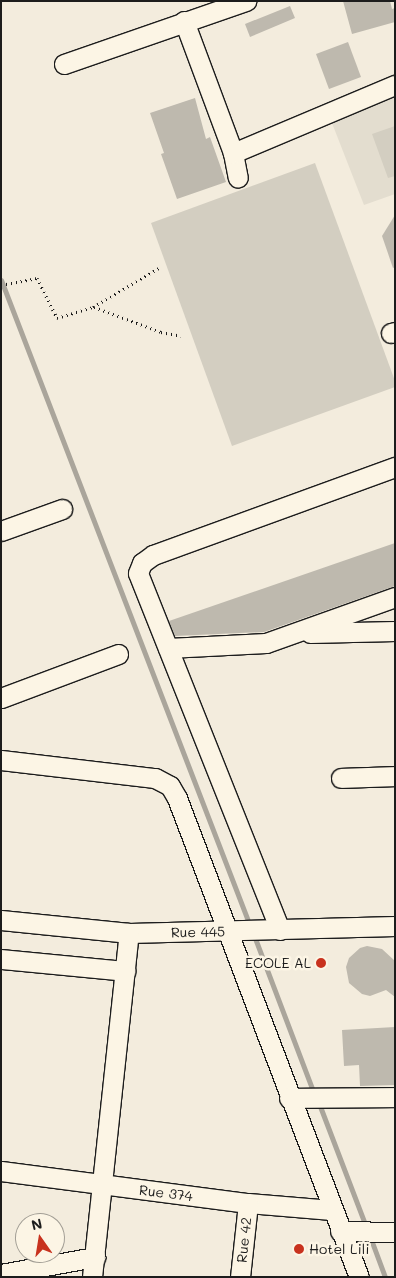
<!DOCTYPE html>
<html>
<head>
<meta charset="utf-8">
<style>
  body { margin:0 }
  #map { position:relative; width:396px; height:1278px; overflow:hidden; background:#f3ecdd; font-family:Mali,sans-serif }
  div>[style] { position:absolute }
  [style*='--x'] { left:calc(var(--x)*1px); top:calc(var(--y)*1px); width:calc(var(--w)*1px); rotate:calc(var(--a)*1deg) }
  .built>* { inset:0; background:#e3ddcf }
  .green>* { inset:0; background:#d3cec1 }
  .stream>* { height:5px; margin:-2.5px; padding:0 2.5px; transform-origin:2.5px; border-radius:2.5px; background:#aaa59b }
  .building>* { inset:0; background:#beb9ae }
  .path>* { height:3px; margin-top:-1.5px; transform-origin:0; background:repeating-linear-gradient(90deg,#1c1c1c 0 1px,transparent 0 5px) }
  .roads { filter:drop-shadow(1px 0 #1c1c1c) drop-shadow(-1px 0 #1c1c1c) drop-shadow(0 1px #1c1c1c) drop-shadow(0 -1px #1c1c1c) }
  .minor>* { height:19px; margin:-9.5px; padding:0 9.5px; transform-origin:9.5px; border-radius:9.5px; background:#fcf5e5 }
  .dots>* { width:14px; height:14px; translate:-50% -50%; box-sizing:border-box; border:2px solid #fcf5e5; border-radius:50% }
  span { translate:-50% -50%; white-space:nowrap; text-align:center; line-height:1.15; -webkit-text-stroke:5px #fcf5e5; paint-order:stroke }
  .street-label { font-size:14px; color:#1c1c1c }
  .poi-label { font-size:14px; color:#1c1c1c }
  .right { translate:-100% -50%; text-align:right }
  .left { translate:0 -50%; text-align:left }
  .frame { position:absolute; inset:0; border:2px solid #1c1c1c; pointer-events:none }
  .north { position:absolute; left:15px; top:1213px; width:50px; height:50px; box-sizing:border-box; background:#fcf5e5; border:1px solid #a29e95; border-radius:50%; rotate:347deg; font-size:14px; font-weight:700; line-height:20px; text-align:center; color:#1c1c1c }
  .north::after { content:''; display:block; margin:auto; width:18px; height:22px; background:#c8321e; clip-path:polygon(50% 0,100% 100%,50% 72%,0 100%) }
</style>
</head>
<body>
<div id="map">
  <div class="built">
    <i style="clip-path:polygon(395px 93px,395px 194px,364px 205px,330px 118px)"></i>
  </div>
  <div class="green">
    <i style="clip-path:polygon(395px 126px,395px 176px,388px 178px,372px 134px)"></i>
    <i style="clip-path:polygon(315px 163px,395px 381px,395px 387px,232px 446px,151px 223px)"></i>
  </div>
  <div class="stream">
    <i style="--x:1;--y:280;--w:692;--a:68.92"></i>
    <i style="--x:253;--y:933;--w:172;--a:69.2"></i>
    <i style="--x:318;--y:1101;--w:135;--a:69.1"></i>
    <i style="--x:369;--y:1234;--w:46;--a:69.6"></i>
  </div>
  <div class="building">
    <i style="clip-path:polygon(343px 1px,390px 1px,392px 9px,395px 8px,395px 22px,352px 34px)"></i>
    <i style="clip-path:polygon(290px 6px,295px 18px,250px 37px,245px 24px)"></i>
    <i style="clip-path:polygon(348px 42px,361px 77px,329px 89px,316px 54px)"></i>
    <i style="clip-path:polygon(195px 98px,206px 139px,210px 137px,226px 182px,177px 199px,161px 154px,164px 153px,150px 113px)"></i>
    <i style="clip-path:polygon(395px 215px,395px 267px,393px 268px,382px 236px)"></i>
    <i style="clip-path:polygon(395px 543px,395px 586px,264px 632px,175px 636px,169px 621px)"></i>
    <i style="clip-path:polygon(367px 946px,382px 949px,395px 961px,395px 997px,386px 990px,370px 996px,362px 994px,349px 983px,346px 967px,349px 958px,360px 948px)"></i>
    <i style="clip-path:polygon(395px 1027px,395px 1085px,360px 1086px,359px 1065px,344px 1066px,342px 1030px)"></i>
  </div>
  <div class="path">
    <i style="--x:1;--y:285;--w:37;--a:-11"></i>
    <i style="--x:37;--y:278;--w:45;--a:63.4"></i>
    <i style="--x:57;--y:318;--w:38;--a:-17"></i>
    <i style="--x:93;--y:307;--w:77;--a:-30.6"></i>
    <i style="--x:94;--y:307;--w:72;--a:20.5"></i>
    <i style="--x:161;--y:332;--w:20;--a:11"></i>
  </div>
  <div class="roads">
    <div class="minor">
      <i style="--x:184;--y:21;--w:141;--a:69.6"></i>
      <i style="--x:233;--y:153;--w:25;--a:79"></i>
      <i style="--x:64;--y:64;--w:193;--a:-19.1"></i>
      <i style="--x:233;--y:153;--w:176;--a:-22.8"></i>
      <i style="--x:391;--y:333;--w:4;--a:-14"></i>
      <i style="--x:1;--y:531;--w:65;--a:-19.8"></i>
      <i style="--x:310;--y:633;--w:85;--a:-1.3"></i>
      <i style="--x:168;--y:648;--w:98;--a:-2.9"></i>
      <i style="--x:266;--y:643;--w:137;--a:-19.6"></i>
      <i style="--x:1;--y:698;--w:125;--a:-20.6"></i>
      <i style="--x:1;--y:760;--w:155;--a:6.7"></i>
      <i style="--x:155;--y:778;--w:17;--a:28"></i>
      <i style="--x:170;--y:786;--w:14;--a:60"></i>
      <i style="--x:177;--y:798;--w:512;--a:69.2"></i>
      <i style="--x:341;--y:778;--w:54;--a:-2.1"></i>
      <i style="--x:1;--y:920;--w:129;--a:5.8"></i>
      <i style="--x:129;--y:933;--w:266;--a:-1.5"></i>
      <i style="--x:280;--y:930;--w:384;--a:-111.7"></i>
      <i style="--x:138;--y:573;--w:11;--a:-68"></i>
      <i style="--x:142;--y:563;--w:14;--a:-36"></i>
      <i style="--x:153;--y:555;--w:258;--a:-20"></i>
      <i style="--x:1;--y:959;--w:125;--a:5.5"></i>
      <i style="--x:289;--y:1098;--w:106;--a:-0.5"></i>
      <i style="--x:1;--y:1171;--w:249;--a:7.4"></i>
      <i style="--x:248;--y:1203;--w:84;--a:4.8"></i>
      <i style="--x:340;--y:1231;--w:55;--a:1"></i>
      <i style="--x:1;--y:1274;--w:96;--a:-10.3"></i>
      <i style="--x:92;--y:1277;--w:346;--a:-83.9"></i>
      <i style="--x:240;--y:1277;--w:74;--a:-83.8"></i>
    </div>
  </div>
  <div class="dots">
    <i style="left:321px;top:963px;background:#c8321e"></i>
    <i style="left:299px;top:1249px;background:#c8321e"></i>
  </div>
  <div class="street-label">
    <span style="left:198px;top:932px;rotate:-1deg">Rue 445</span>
    <span style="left:166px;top:1193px;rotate:7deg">Rue 374</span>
    <span style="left:244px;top:1240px;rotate:-84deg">Rue 42</span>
  </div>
  <div class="poi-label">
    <span class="right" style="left:311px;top:963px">ECOLE AL</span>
    <span class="left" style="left:309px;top:1249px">Hotel Lili</span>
  </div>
  <div class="frame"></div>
  <div class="north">N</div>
</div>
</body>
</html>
